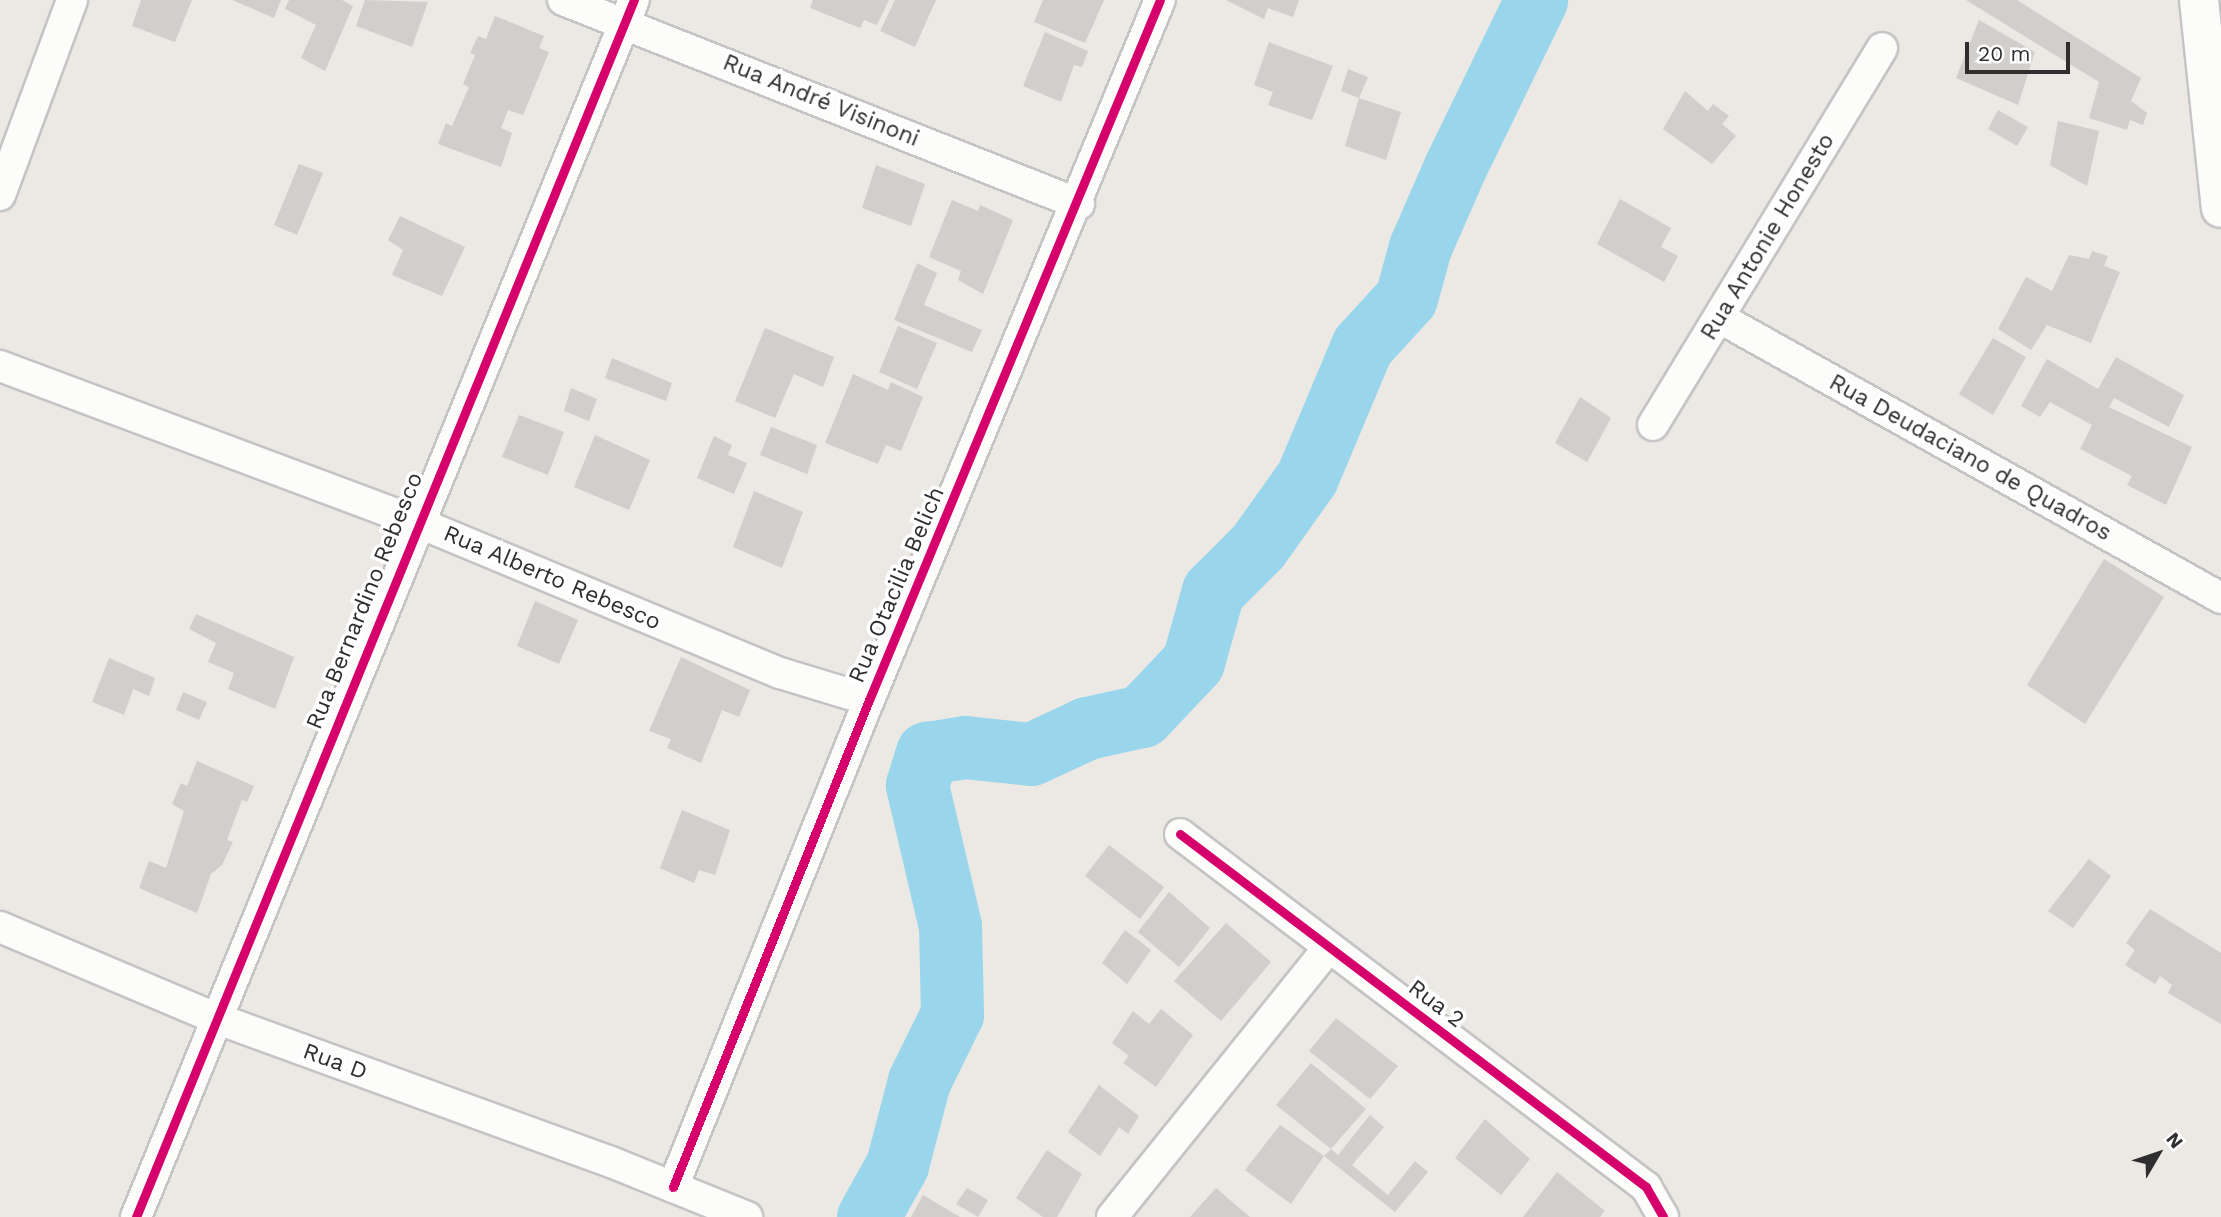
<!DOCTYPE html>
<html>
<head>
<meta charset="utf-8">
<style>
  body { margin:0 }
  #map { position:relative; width:2221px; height:1217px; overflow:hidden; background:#ece8e4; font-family:"Work Sans",sans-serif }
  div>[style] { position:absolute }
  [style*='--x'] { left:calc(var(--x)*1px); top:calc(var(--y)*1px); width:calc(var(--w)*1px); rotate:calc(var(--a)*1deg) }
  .river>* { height:63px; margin:-31.5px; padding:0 31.5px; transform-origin:31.5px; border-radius:31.5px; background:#99d6ec }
  .building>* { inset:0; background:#d1cecb }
  .roads { filter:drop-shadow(2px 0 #c5c4c5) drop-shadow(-2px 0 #c5c4c5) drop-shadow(0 2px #c5c4c5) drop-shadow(0 -2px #c5c4c5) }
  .street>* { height:30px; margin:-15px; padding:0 15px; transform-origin:15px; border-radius:15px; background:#fcfcfb }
  .secondary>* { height:38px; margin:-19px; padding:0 19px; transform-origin:19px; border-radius:19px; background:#fcfcfb }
  .cycleway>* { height:9px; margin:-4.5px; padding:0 4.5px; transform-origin:4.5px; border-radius:4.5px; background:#d6006c }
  span { translate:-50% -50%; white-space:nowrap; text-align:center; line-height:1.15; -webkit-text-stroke:7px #fff; paint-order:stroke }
  .street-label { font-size:23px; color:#2e2e2e }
  .north { position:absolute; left:2123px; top:1119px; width:70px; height:70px; -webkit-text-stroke:5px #fff; paint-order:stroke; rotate:51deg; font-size:19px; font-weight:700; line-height:28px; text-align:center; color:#2e2e2e }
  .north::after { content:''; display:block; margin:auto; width:24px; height:32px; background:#2e2e2e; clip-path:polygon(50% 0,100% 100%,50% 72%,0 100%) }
  .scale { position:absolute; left:1965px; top:42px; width:105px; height:32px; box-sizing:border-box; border:4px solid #2e2e2e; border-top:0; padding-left:9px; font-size:21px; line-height:24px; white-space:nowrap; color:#2e2e2e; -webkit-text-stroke:5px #fff; paint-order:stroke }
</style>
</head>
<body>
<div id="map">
  <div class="river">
    <i style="--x:868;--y:1217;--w:60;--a:-60.9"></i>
    <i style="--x:897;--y:1165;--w:87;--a:-75.3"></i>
    <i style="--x:919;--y:1081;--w:75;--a:-63.8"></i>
    <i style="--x:952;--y:1014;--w:88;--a:-91.3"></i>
    <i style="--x:950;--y:926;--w:145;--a:-103.2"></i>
    <i style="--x:917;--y:785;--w:34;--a:-73"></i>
    <i style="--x:927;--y:753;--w:38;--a:-9"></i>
    <i style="--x:965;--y:747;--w:66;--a:6.1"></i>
    <i style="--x:1031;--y:754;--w:62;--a:-24.9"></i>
    <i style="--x:1087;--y:728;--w:56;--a:-12.3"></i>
    <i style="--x:1142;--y:716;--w:74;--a:-46.6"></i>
    <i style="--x:1193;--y:662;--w:74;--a:-74.3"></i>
    <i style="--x:1213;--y:591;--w:64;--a:-45"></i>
    <i style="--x:1258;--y:546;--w:85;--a:-54.6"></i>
    <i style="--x:1307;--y:477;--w:142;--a:-67.2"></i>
    <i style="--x:1362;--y:346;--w:65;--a:-47.5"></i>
    <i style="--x:1406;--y:298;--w:53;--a:-74.6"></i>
    <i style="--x:1420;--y:247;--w:87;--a:-66.4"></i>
    <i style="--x:1455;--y:167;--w:186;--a:-64.1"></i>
  </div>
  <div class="building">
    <i style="clip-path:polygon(141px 0,192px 0,175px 42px,132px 26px)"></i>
    <i style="clip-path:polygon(232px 0,281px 0,274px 18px)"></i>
    <i style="clip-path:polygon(289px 0,342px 0,353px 6px,325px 71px,301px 58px,316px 25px,285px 9px)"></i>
    <i style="clip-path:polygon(365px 0,428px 2px,412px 47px,356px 26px)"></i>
    <i style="clip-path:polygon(813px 0,889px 0,877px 25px,864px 20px,860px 28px,810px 8px)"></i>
    <i style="clip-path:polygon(895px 0,936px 0,915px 47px,880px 31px)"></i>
    <i style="clip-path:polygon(1043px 0,1104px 0,1085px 43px,1034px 22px)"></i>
    <i style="clip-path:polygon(1226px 0,1299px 0,1293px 17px,1268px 8px,1264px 19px)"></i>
    <i style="clip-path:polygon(1966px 0,2017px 0,2141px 78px,2131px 101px,2147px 113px,2143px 125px,2130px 120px,2127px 130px,2089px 118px,2099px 82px)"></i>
    <i style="clip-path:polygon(495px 16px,544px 36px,539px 48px,549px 52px,523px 115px,508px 110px,501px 128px,512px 133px,501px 167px,438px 144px,446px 123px,452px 126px,469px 87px,463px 84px,475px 55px,470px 53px,478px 36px,486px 39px)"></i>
    <i style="clip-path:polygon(1979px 20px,2035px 52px,2018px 105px,1956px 78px)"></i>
    <i style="clip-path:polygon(1045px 32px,1088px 51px,1082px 67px,1074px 65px,1061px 102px,1023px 86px)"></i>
    <i style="clip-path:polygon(1269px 42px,1333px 66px,1312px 120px,1268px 105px,1273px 92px,1254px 85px)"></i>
    <i style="clip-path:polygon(1348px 69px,1368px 77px,1359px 98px,1341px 91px)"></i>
    <i style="clip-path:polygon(1685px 91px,1708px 111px,1713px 104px,1729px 116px,1722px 124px,1736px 136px,1712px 164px,1663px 129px)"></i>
    <i style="clip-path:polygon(1359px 98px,1401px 112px,1386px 160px,1345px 146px)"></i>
    <i style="clip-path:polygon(1998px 110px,2028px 127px,2017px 146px,1988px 129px)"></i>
    <i style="clip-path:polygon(2058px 121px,2099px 131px,2087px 186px,2050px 165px)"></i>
    <i style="clip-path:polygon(299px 164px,323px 173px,297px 235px,274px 225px)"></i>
    <i style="clip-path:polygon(876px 165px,925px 184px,911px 226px,862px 208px)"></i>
    <i style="clip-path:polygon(1620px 199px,1671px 228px,1661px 247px,1678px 256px,1664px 282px,1597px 244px)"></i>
    <i style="clip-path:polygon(952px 200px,978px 211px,980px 205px,1013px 220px,983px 294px,958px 280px,961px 271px,929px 257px)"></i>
    <i style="clip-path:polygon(400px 216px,465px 247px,442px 296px,392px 275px,403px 250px,388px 240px)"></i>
    <i style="clip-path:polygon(2092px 251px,2108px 256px,2104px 266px,2120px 272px,2091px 343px,2047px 325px,2031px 350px,1998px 329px,2026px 277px,2052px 291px,2069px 255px,2089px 259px)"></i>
    <i style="clip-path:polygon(917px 263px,937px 273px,924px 305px,982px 330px,972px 352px,894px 320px)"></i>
    <i style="clip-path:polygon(898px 326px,937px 343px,917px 389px,879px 372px)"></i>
    <i style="clip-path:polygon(765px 328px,834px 357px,823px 387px,794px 374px,775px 418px,735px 401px)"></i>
    <i style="clip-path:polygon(1993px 338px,2026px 357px,1993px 415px,1959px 394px)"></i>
    <i style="clip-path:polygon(2116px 357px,2184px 395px,2169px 427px,2114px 398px,2109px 407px,2192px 447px,2166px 505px,2127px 485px,2132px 476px,2080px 449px,2092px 425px,2050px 402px,2040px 417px,2021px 406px,2047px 359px,2098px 389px)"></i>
    <i style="clip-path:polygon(612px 358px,672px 383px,666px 401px,605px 378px)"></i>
    <i style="clip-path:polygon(853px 374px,888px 390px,891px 382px,923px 397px,901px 451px,886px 445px,878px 464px,825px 443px)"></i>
    <i style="clip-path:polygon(571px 388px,597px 399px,589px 421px,564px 411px)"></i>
    <i style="clip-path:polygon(1580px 397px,1611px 418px,1587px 462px,1555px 443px)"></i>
    <i style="clip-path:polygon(519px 415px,564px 432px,548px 475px,502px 457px)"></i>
    <i style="clip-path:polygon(771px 427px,817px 445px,807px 474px,760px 455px)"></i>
    <i style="clip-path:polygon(595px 435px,650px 460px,629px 510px,574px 487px)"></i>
    <i style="clip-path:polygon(714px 436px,732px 445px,728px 455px,747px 463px,734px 494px,697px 478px)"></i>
    <i style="clip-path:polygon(754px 491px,803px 512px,782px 568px,733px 547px)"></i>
    <i style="clip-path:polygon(2104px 559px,2164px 597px,2085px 724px,2027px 685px)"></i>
    <i style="clip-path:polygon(535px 601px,578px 620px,559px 664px,517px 646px)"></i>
    <i style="clip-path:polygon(196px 614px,294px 657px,275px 709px,228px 689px,234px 673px,208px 662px,216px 643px,189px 629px)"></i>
    <i style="clip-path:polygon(681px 657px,750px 690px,739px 717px,722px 710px,701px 763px,667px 748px,671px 739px,649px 731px)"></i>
    <i style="clip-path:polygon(109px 658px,155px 678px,149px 696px,133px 689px,124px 715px,92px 702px)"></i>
    <i style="clip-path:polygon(183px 692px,207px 702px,199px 720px,176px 710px)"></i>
    <i style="clip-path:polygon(197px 761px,254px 786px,247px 802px,242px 800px,227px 840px,233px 842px,222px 865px,211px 874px,197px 913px,139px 888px,149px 861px,166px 868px,184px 811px,172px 804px,181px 783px,187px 786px)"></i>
    <i style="clip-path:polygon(682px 810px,730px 830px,715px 875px,699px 870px,694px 883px,660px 868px)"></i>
    <i style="clip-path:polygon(1109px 845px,1164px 887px,1140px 919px,1085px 876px)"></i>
    <i style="clip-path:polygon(2089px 859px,2111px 876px,2073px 928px,2048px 911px)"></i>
    <i style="clip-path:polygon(1169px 892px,1210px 928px,1179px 967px,1138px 932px)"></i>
    <i style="clip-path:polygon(2150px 909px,2221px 953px,2221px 1024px,2168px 993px,2172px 985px,2160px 976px,2155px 984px,2125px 965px,2135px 950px,2126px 943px)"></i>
    <i style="clip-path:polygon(1226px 923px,1271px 962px,1221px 1021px,1174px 981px)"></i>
    <i style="clip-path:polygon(1125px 930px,1151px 950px,1127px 984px,1102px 963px)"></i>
    <i style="clip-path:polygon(1161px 1009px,1193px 1035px,1156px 1087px,1123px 1063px,1129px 1056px,1112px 1043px,1133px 1011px,1149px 1024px)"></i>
    <i style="clip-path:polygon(1336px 1018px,1398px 1066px,1370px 1099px,1309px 1051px)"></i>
    <i style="clip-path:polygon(1311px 1063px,1366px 1109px,1331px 1149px,1276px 1105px)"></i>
    <i style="clip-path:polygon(1099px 1085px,1139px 1116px,1128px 1134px,1119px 1127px,1100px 1156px,1068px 1132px)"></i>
    <i style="clip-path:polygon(1370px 1115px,1384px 1127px,1352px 1165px,1388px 1195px,1415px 1161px,1428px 1172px,1395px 1212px,1324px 1156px,1291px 1204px,1245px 1170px,1280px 1125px,1324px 1156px,1331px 1149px,1338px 1155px)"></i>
    <i style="clip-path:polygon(1485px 1119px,1530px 1159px,1501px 1195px,1455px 1158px)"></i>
    <i style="clip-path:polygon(1047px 1150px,1082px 1174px,1057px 1217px,1043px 1217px,1016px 1198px)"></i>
    <i style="clip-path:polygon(1557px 1172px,1605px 1211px,1600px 1217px,1523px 1217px)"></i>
    <i style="clip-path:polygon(967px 1188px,988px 1200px,978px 1217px,956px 1204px)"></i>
    <i style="clip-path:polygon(1216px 1188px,1250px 1217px,1190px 1217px)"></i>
    <i style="clip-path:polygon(923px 1195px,960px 1217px,911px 1217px)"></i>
  </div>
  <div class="roads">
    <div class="street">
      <i style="--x:563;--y:0;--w:555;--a:21.57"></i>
      <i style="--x:0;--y:195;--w:208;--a:-69.7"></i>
      <i style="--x:1720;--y:318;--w:574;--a:29.2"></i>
      <i style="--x:0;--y:366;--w:445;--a:20.5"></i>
      <i style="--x:417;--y:522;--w:393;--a:22.6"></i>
      <i style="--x:780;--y:673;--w:93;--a:16.9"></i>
      <i style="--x:1653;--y:425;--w:441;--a:-58.7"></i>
      <i style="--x:1180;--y:834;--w:585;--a:37.14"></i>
      <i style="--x:1646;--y:1187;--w:34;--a:60"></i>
      <i style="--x:0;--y:927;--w:237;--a:22.9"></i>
      <i style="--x:218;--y:1019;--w:418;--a:20"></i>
      <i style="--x:611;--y:1162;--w:147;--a:22"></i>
      <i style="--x:673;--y:1187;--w:525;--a:-68.08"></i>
      <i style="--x:869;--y:700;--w:758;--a:-67.43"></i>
      <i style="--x:136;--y:1217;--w:1315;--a:-67.75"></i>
      <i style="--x:1112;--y:1217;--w:346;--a:-51.2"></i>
    </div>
    <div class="secondary">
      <i style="--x:2199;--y:0;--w:209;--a:84"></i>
    </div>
  </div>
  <div class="cycleway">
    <i style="--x:1180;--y:834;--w:585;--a:37.14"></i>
    <i style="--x:1646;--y:1187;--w:34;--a:60"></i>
    <i style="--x:673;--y:1187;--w:525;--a:-68.08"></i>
    <i style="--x:869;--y:700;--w:758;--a:-67.43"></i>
    <i style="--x:136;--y:1217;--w:1315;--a:-67.75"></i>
  </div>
  <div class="street-label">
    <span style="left:821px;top:101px;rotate:22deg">Rua André Visinoni</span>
    <span style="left:1768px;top:237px;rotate:-59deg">Rua Antonie Honesto</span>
    <span style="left:1970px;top:458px;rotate:29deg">Rua Deudaciano de Quadros</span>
    <span style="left:552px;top:578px;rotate:23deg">Rua Alberto Rebesco</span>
    <span style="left:897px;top:585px;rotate:-67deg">Rua Otacilia Belich</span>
    <span style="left:365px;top:601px;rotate:-68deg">Rua Bernardino Rebesco</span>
    <span style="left:1436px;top:1004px;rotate:37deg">Rua 2</span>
    <span style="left:335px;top:1062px;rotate:20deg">Rua D</span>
  </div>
  <div class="north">N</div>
  <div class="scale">20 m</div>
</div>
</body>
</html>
